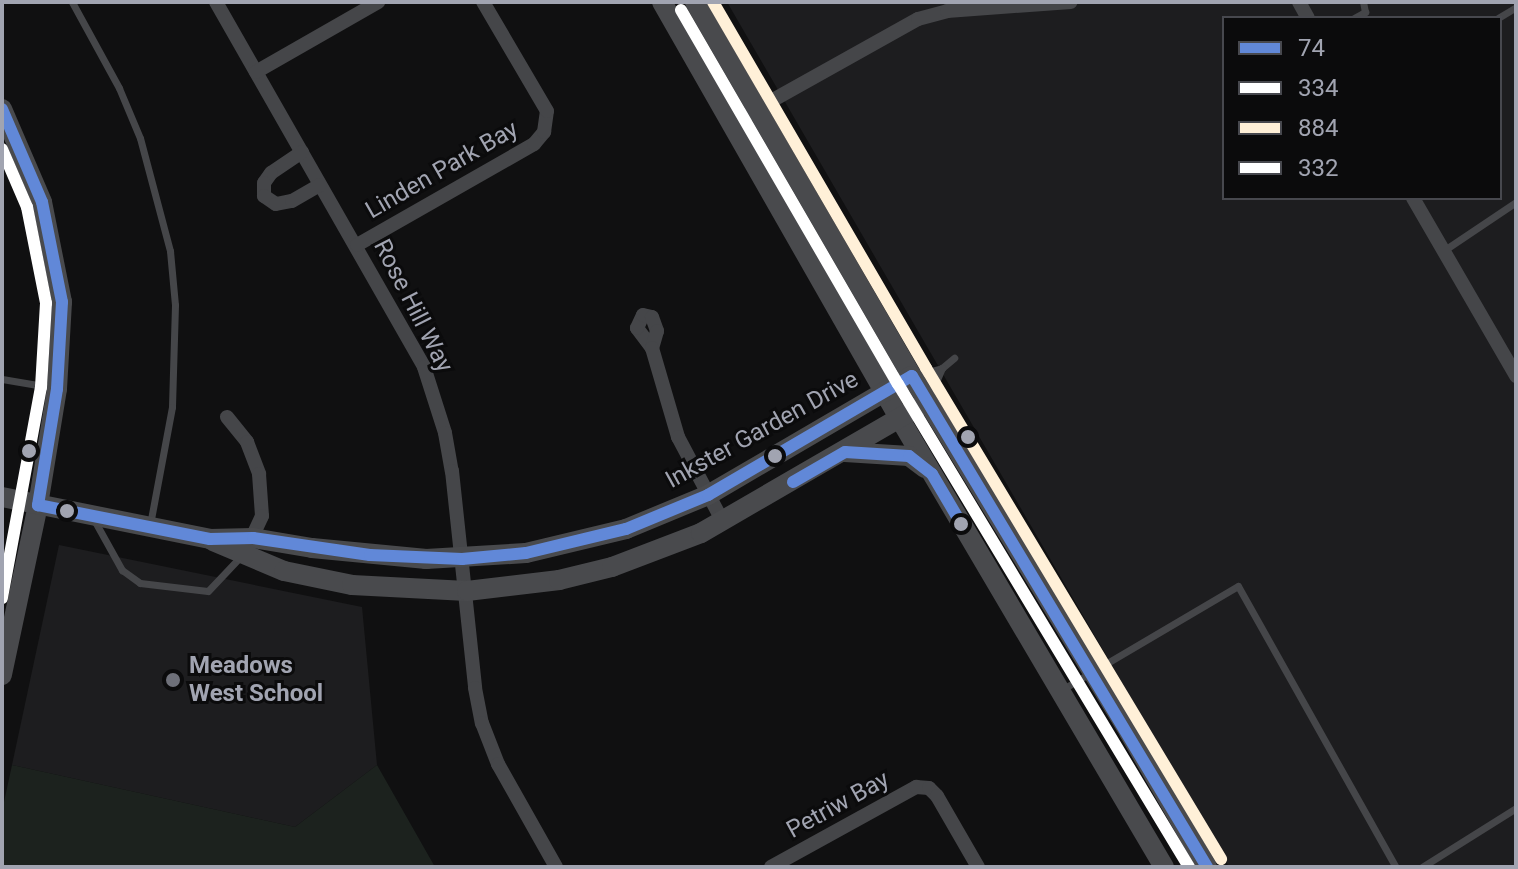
<!DOCTYPE html>
<html>
<head>
<meta charset="utf-8">
<style>
  body { margin:0 }
  #map { position:relative; width:1518px; height:869px; overflow:hidden; background:#101011; font-family:Roboto,sans-serif }
  div>[style] { position:absolute }
  [style*='--x'] { left:calc(var(--x)*1px); top:calc(var(--y)*1px); width:calc(var(--w)*1px); rotate:calc(var(--a)*1deg) }
  .built>* { inset:0; background:#1d1d1f }
  .green>* { inset:0; background:#1c221e }
  .lane>* { height:7px; margin:-3.5px; padding:0 3.5px; transform-origin:3.5px; border-radius:3.5px; background:#454649 }
  .street>* { height:14px; margin:-7px; padding:0 7px; transform-origin:7px; border-radius:7px; background:#454649 }
  .secondary>* { height:20px; margin:-10px; padding:0 10px; transform-origin:10px; border-radius:10px; background:#494a4d }
  .bus-1>* { height:12px; margin:-6px; padding:0 6px; transform-origin:6px; border-radius:6px; background:#6188d8 }
  .bus-2>* { height:12px; margin:-6px; padding:0 6px; transform-origin:6px; border-radius:6px; background:#fff }
  .bus-3>* { height:12px; margin:-6px; padding:0 6px; transform-origin:6px; border-radius:6px; background:#fff0d8 }
  .bus-4>* { height:12px; margin:-6px; padding:0 6px; transform-origin:6px; border-radius:6px; background:#fff }
  .dots>* { width:22px; height:22px; translate:-50% -50%; box-sizing:border-box; border:4px solid #0b0b0c; border-radius:50% }
  span { translate:-50% -50%; white-space:nowrap; text-align:center; line-height:1.15; -webkit-text-stroke:6px #0b0b0c; paint-order:stroke }
  .street-label { font-size:24px; color:#a1a4b1 }
  .poi-label { font-size:24px; color:#a1a4b1; font-weight:700 }
  .left { translate:0 -50%; text-align:left }
  .frame { position:absolute; inset:0; border:4px solid #a1a4b1; pointer-events:none }
  .legend { position:absolute; left:1222px; top:16px; width:280px; height:184px; box-sizing:border-box; background:#0b0b0c; border:2px solid #47484e; margin:0; padding:10px 14px; list-style:none; font-size:24px; color:#a1a4b1 }
  .legend li { display:flex; align-items:center; gap:16px; height:40px }
  .legend b { width:40px; border:2px solid #47484e }
</style>
</head>
<body>
<div id="map">
  <div class="built">
    <i style="clip-path:polygon(evenodd,727px 2px,1516px 2px,1516px 867px,1229px 867px,727px 2px,1224px 18px,1500px 18px,1500px 198px,1224px 198px,1224px 18px)"></i>
    <i style="clip-path:polygon(59px 545px,362px 607px,377px 765px,295px 827px,12px 765px)"></i>
  </div>
  <div class="green">
    <i style="clip-path:polygon(12px 765px,295px 827px,377px 765px,435px 867px,2px 867px,2px 811px)"></i>
  </div>
  <div class="lane">
    <i style="--x:72;--y:2;--w:98;--a:61.3"></i>
    <i style="--x:119;--y:88;--w:54;--a:67.2"></i>
    <i style="--x:140;--y:138;--w:117;--a:75.1"></i>
    <i style="--x:170;--y:251;--w:54;--a:84.7"></i>
    <i style="--x:175;--y:305;--w:102;--a:91.7"></i>
    <i style="--x:172;--y:407;--w:120;--a:100.6"></i>
    <i style="--x:1354;--y:18;--w:13;--a:-29"></i>
    <i style="--x:1365;--y:12;--w:10;--a:-101"></i>
    <i style="--x:1498;--y:18;--w:21;--a:-31"></i>
    <i style="--x:1443;--y:251;--w:88;--a:-33.9"></i>
    <i style="--x:942;--y:368;--w:16;--a:-40"></i>
    <i style="--x:913;--y:376;--w:30;--a:-15"></i>
    <i style="--x:942;--y:368;--w:30;--a:113"></i>
    <i style="--x:2;--y:379;--w:54;--a:9.6"></i>
    <i style="--x:93;--y:518;--w:60;--a:60.9"></i>
    <i style="--x:122;--y:570;--w:22;--a:36"></i>
    <i style="--x:140;--y:583;--w:68;--a:6.7"></i>
    <i style="--x:208;--y:591;--w:48;--a:-46.7"></i>
    <i style="--x:1063;--y:689;--w:203;--a:-30.5"></i>
    <i style="--x:1238;--y:586;--w:322;--a:60.7"></i>
    <i style="--x:1422;--y:867;--w:111;--a:-32.1"></i>
  </div>
  <div class="street">
    <i style="--x:216;--y:2;--w:420;--a:60.3"></i>
    <i style="--x:424;--y:367;--w:69;--a:72.3"></i>
    <i style="--x:445;--y:433;--w:39;--a:80"></i>
    <i style="--x:452;--y:471;--w:218;--a:83.9"></i>
    <i style="--x:475;--y:688;--w:36;--a:79"></i>
    <i style="--x:482;--y:723;--w:44;--a:68.7"></i>
    <i style="--x:498;--y:764;--w:118;--a:60.6"></i>
    <i style="--x:1299;--y:2;--w:18;--a:61"></i>
    <i style="--x:256;--y:72;--w:141;--a:-29.8"></i>
    <i style="--x:730;--y:124;--w:215;--a:-29.2"></i>
    <i style="--x:918;--y:19;--w:30;--a:-15"></i>
    <i style="--x:947;--y:11;--w:124;--a:-4.2"></i>
    <i style="--x:302;--y:152;--w:37;--a:146"></i>
    <i style="--x:271;--y:173;--w:12;--a:125"></i>
    <i style="--x:264;--y:183;--w:13;--a:90"></i>
    <i style="--x:264;--y:196;--w:14;--a:34"></i>
    <i style="--x:276;--y:204;--w:16;--a:-11"></i>
    <i style="--x:292;--y:201;--w:32;--a:-30"></i>
    <i style="--x:1413;--y:198;--w:206;--a:59.9"></i>
    <i style="--x:357;--y:245;--w:204;--a:-29.7"></i>
    <i style="--x:534;--y:144;--w:16;--a:-50"></i>
    <i style="--x:544;--y:132;--w:21;--a:-82"></i>
    <i style="--x:547;--y:111;--w:126;--a:-120.4"></i>
    <i style="--x:652;--y:348;--w:25;--a:-127"></i>
    <i style="--x:637;--y:328;--w:14;--a:-65"></i>
    <i style="--x:643;--y:315;--w:9;--a:13"></i>
    <i style="--x:652;--y:317;--w:15;--a:70"></i>
    <i style="--x:657;--y:331;--w:18;--a:106"></i>
    <i style="--x:652;--y:348;--w:93;--a:73.7"></i>
    <i style="--x:678;--y:437;--w:96;--a:62.1"></i>
    <i style="--x:227;--y:417;--w:32;--a:51"></i>
    <i style="--x:247;--y:442;--w:34;--a:69"></i>
    <i style="--x:259;--y:474;--w:42;--a:85.9"></i>
    <i style="--x:262;--y:516;--w:31;--a:115"></i>
    <i style="--x:771;--y:867;--w:166;--a:-28.9"></i>
    <i style="--x:916;--y:787;--w:13;--a:4"></i>
    <i style="--x:929;--y:788;--w:11;--a:45"></i>
    <i style="--x:937;--y:796;--w:82;--a:60"></i>
  </div>
  <div class="secondary">
    <i style="--x:662;--y:2;--w:480;--a:60.3"></i>
    <i style="--x:900;--y:419;--w:520;--a:59.49"></i>
    <i style="--x:695;--y:2;--w:432;--a:59.9"></i>
    <i style="--x:912;--y:376;--w:417;--a:58.6"></i>
    <i style="--x:1129;--y:732;--w:156;--a:60"></i>
    <i style="--x:2;--y:109;--w:101;--a:66.7"></i>
    <i style="--x:42;--y:202;--w:102;--a:78.7"></i>
    <i style="--x:62;--y:302;--w:87;--a:93.3"></i>
    <i style="--x:57;--y:389;--w:118;--a:99.3"></i>
    <i style="--x:38;--y:505;--w:174;--a:102"></i>
    <i style="--x:845;--y:452;--w:64;--a:3.6"></i>
    <i style="--x:909;--y:456;--w:20;--a:37"></i>
    <i style="--x:2;--y:497;--w:212;--a:11.4"></i>
    <i style="--x:210;--y:539;--w:43;--a:-1.3"></i>
    <i style="--x:253;--y:538;--w:60;--a:9.6"></i>
    <i style="--x:312;--y:548;--w:115;--a:5.5"></i>
    <i style="--x:426;--y:559;--w:100;--a:-3.4"></i>
    <i style="--x:526;--y:553;--w:103;--a:-13.5"></i>
    <i style="--x:626;--y:529;--w:89;--a:-22.5"></i>
    <i style="--x:708;--y:495;--w:236;--a:-30.3"></i>
    <i style="--x:213;--y:541;--w:77;--a:22.9"></i>
    <i style="--x:284;--y:571;--w:69;--a:11.6"></i>
    <i style="--x:352;--y:585;--w:115;--a:3"></i>
    <i style="--x:467;--y:591;--w:93;--a:-6.8"></i>
    <i style="--x:559;--y:580;--w:55;--a:-13.8"></i>
    <i style="--x:612;--y:567;--w:95;--a:-20.9"></i>
    <i style="--x:701;--y:533;--w:261;--a:-30.1"></i>
  </div>
  <div class="bus-1">
    <i style="--x:2;--y:109;--w:101;--a:66.7"></i>
    <i style="--x:42;--y:202;--w:102;--a:78.7"></i>
    <i style="--x:62;--y:302;--w:87;--a:93.3"></i>
    <i style="--x:57;--y:389;--w:118;--a:99.3"></i>
    <i style="--x:793;--y:482;--w:60;--a:-30"></i>
    <i style="--x:845;--y:452;--w:64;--a:3.6"></i>
    <i style="--x:909;--y:456;--w:29;--a:38"></i>
    <i style="--x:932;--y:474;--w:59;--a:59.5"></i>
    <i style="--x:38;--y:505;--w:175;--a:11.2"></i>
    <i style="--x:210;--y:539;--w:43;--a:-1.3"></i>
    <i style="--x:253;--y:538;--w:118;--a:8.3"></i>
    <i style="--x:370;--y:555;--w:92;--a:2.5"></i>
    <i style="--x:462;--y:559;--w:64;--a:-5.4"></i>
    <i style="--x:526;--y:553;--w:103;--a:-13.5"></i>
    <i style="--x:626;--y:529;--w:89;--a:-22.5"></i>
    <i style="--x:708;--y:495;--w:236;--a:-30.3"></i>
    <i style="--x:912;--y:376;--w:573;--a:59"></i>
  </div>
  <div class="bus-2">
    <i style="--x:681;--y:10;--w:432;--a:59.9"></i>
    <i style="--x:898;--y:384;--w:564;--a:58.93"></i>
  </div>
  <div class="bus-3">
    <i style="--x:713;--y:2;--w:423;--a:59.8"></i>
    <i style="--x:926;--y:368;--w:573;--a:59"></i>
  </div>
  <div class="bus-4">
    <i style="--x:2;--y:149;--w:63;--a:66.7"></i>
    <i style="--x:27;--y:207;--w:98;--a:78.8"></i>
    <i style="--x:46;--y:303;--w:84;--a:93.4"></i>
    <i style="--x:41;--y:387;--w:215;--a:100.5"></i>
  </div>
  <div class="dots">
    <i style="left:968px;top:437px;background:#a1a4b1"></i>
    <i style="left:29px;top:451px;background:#a1a4b1"></i>
    <i style="left:775px;top:456px;background:#a1a4b1"></i>
    <i style="left:67px;top:511px;background:#a1a4b1"></i>
    <i style="left:961px;top:524px;background:#a1a4b1"></i>
    <i style="left:173px;top:680px;background:#6e7079"></i>
  </div>
  <div class="street-label">
    <span style="left:442px;top:170px;rotate:-30deg">Linden Park Bay</span>
    <span style="left:413px;top:306px;rotate:63deg">Rose Hill Way</span>
    <span style="left:762px;top:430px;rotate:-29deg">Inkster Garden Drive</span>
    <span style="left:838px;top:805px;rotate:-29deg">Petriw Bay</span>
  </div>
  <div class="poi-label">
    <span class="left" style="left:189px;top:680px">Meadows<br>West School</span>
  </div>
  <div class="frame"></div>
  <ul class="legend">
  <li><b style="height:10px;background:#6188d8"></b>74</li>
  <li><b style="height:10px;background:#fff"></b>334</li>
  <li><b style="height:10px;background:#fff0d8"></b>884</li>
  <li><b style="height:10px;background:#fff"></b>332</li>
  </ul>
</div>
</body>
</html>
